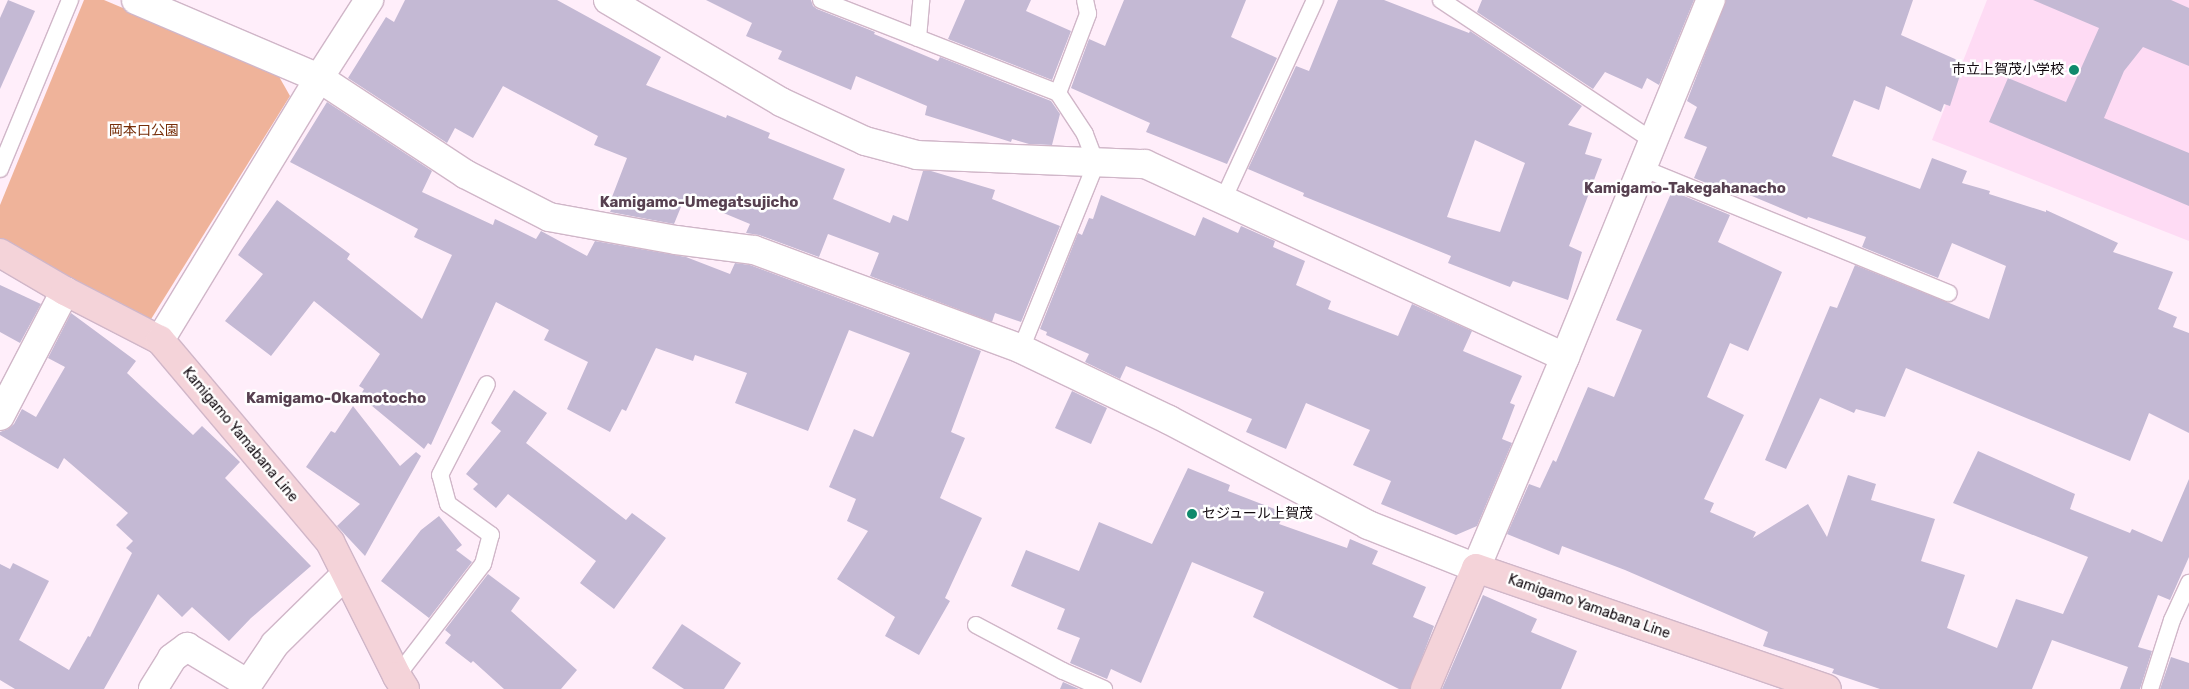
<!DOCTYPE html>
<html>
<head>
<meta charset="utf-8">
<style>
  body { margin:0 }
  #map { position:relative; width:2189px; height:689px; overflow:hidden; background:#ffeefa; font-family:Rubik,"Noto Sans JP",sans-serif }
  div>[style] { position:absolute }
  [style*='--x'] { left:calc(var(--x)*1px); top:calc(var(--y)*1px); width:calc(var(--w)*1px); rotate:calc(var(--a)*1deg) }
  .built>* { inset:0; background:#fedbf4 }
  .green>* { inset:0; background:#efb39a }
  .building>* { inset:0; background:#c4b9d4 }
  .roads { filter:drop-shadow(1px 0 #d0b6c8) drop-shadow(-1px 0 #d0b6c8) drop-shadow(0 1px #d0b6c8) drop-shadow(0 -1px #d0b6c8) }
  .service>* { height:16px; margin:-8px; padding:0 8px; transform-origin:8px; border-radius:8px; background:#fff }
  .minor>* { height:28px; margin:-14px; padding:0 14px; transform-origin:14px; border-radius:14px; background:#fff }
  .secondary>* { height:28px; margin:-14px; padding:0 14px; transform-origin:14px; border-radius:14px; background:#f4d3d9 }
  .dots>* { width:14px; height:14px; translate:-50% -50%; box-sizing:border-box; border:2px solid #fff; border-radius:50% }
  span { translate:-50% -50%; white-space:nowrap; text-align:center; line-height:1.15; -webkit-text-stroke:5px #fff; paint-order:stroke }
  .poi-label { font-size:14px; color:#120a10 }
  .right { translate:-100% -50%; text-align:right }
  .left { translate:0 -50%; text-align:left }
  .park-label { font-size:14px; color:#772f0a }
  .street-label { font-size:14px; color:#120a10 }
  .neighbourhood-label { font-size:15px; color:#574050; font-weight:700 }
</style>
</head>
<body>
<div id="map">
  <div class="built">
    <i style="clip-path:polygon(1987px 0,2189px 0,2189px 241px,1932px 140px)"></i>
  </div>
  <div class="green">
    <i style="clip-path:polygon(84px 0,104px 0,277px 73px,290px 96px,148px 324px,0 239px,0 205px)"></i>
  </div>
  <div class="building">
    <i style="clip-path:polygon(8px 0,35px 11px,0 89px,0 18px)"></i>
    <i style="clip-path:polygon(405px 0,557px 0,661px 57px,646px 85px,726px 118px,727px 115px,770px 133px,768px 138px,845px 169px,833px 199px,890px 223px,893px 215px,908px 221px,923px 171px,931px 171px,995px 190px,992px 199px,1060px 226px,1021px 322px,995px 313px,992px 322px,870px 276px,879px 253px,828px 234px,819px 257px,759px 235px,746px 233px,750px 224px,685px 197px,674px 224px,610px 212px,616px 199px,612px 197px,627px 158px,594px 145px,598px 136px,503px 86px,473px 138px,455px 128px,447px 143px,348px 78px,386px 17px,394px 22px)"></i>
    <i style="clip-path:polygon(706px 0,811px 0,813px 6px,817px 9px,875px 32px,874px 34px,938px 61px,940px 57px,1051px 101px,1060px 114px,1052px 145px,1029px 144px,1012px 139px,1011px 142px,925px 115px,927px 106px,856px 76px,851px 90px,778px 59px,782px 51px,746px 36px,752px 23px)"></i>
    <i style="clip-path:polygon(965px 0,1031px 0,1026px 11px,1071px 31px,1052px 80px,948px 39px)"></i>
    <i style="clip-path:polygon(1124px 0,1246px 0,1231px 37px,1277px 58px,1227px 164px,1146px 132px,1150px 123px,1071px 88px,1089px 39px,1105px 46px)"></i>
    <i style="clip-path:polygon(evenodd,1338px 0,1384px 0,1469px 33px,1470px 31px,1582px 106px,1568px 125px,1592px 133px,1585px 154px,1602px 159px,1569px 246px,1582px 252px,1568px 300px,1513px 281px,1510px 287px,1448px 263px,1451px 256px,1303px 196px,1304px 193px,1248px 169px,1296px 66px,1309px 71px,1338px 0,1475px 140px,1525px 163px,1500px 232px,1447px 217px,1475px 140px)"></i>
    <i style="clip-path:polygon(1482px 0,1694px 0,1659px 85px,1647px 78px,1642px 89px,1605px 72px,1593px 89px,1477px 12px)"></i>
    <i style="clip-path:polygon(1726px 0,1913px 0,1901px 35px,1964px 63px,1950px 106px,1944px 104px,1941px 112px,1886px 86px,1879px 110px,1854px 100px,1832px 156px,1920px 189px,1932px 158px,1967px 171px,1962px 183px,1990px 191px,1989px 194px,2046px 212px,2046px 210px,2118px 243px,2113px 252px,2173px 272px,2158px 309px,2177px 317px,2173px 327px,2189px 333px,2189px 433px,2149px 413px,2130px 461px,1906px 368px,1885px 417px,1856px 409px,1854px 413px,1820px 398px,1786px 469px,1765px 460px,1830px 306px,1837px 308px,1855px 265px,1989px 319px,2006px 266px,1952px 243px,1938px 278px,1862px 247px,1866px 237px,1808px 217px,1807px 219px,1740px 191px,1738px 196px,1694px 178px,1707px 147px,1684px 138px,1697px 107px,1687px 101px)"></i>
    <i style="clip-path:polygon(2033px 0,2171px 0,2189px 8px,2189px 66px,2143px 47px,2124px 71px,2104px 118px,2189px 153px,2189px 206px,1989px 122px,2008px 78px,2066px 102px,2099px 28px)"></i>
    <i style="clip-path:polygon(327px 102px,432px 171px,422px 192px,493px 225px,495px 219px,536px 239px,541px 231px,587px 256px,595px 241px,686px 257px,730px 274px,735px 263px,750px 265px,981px 351px,951px 432px,965px 438px,940px 498px,982px 518px,945px 598px,950px 601px,919px 655px,885px 636px,895px 617px,837px 579px,868px 531px,847px 521px,856px 499px,829px 487px,854px 429px,873px 437px,910px 353px,849px 330px,808px 431px,735px 403px,747px 373px,695px 355px,693px 361px,656px 348px,626px 411px,622px 409px,610px 432px,567px 409px,588px 362px,544px 340px,549px 330px,496px 302px,431px 445px,428px 443px,424px 449px,360px 396px,364px 389px,359px 386px,380px 354px,314px 301px,271px 356px,225px 321px,263px 274px,238px 255px,277px 200px,350px 254px,347px 259px,422px 319px,452px 255px,414px 237px,418px 229px,290px 162px)"></i>
    <i style="clip-path:polygon(1672px 191px,1730px 215px,1718px 242px,1782px 272px,1748px 351px,1730px 343px,1707px 397px,1744px 415px,1704px 499px,1714px 503px,1710px 512px,1756px 532px,1753px 538px,1808px 504px,1827px 537px,1848px 475px,1876px 484px,1871px 500px,1935px 519px,1921px 561px,1965px 575px,1947px 628px,1997px 648px,2016px 599px,2063px 614px,2088px 557px,1953px 503px,1978px 451px,2075px 494px,2070px 509px,2130px 533px,2132px 529px,2162px 542px,2189px 479px,2189px 557px,2170px 600px,2158px 595px,2138px 647px,2152px 651px,2140px 689px,2120px 689px,2128px 667px,2052px 640px,2032px 689px,1880px 689px,1832px 673px,1834px 669px,1763px 646px,1768px 632px,1625px 570px,1562px 546px,1559px 555px,1507px 534px,1529px 484px,1540px 488px,1553px 460px,1556px 462px,1588px 387px,1614px 397px,1642px 330px,1616px 320px)"></i>
    <i style="clip-path:polygon(1101px 195px,1195px 236px,1203px 217px,1238px 233px,1241px 226px,1275px 241px,1273px 247px,1305px 261px,1296px 285px,1331px 301px,1328px 309px,1398px 336px,1412px 304px,1472px 331px,1463px 351px,1522px 376px,1510px 403px,1515px 405px,1502px 439px,1512px 443px,1477px 526px,1456px 535px,1381px 504px,1391px 481px,1353px 465px,1370px 430px,1306px 403px,1286px 449px,1246px 432px,1252px 419px,1126px 366px,1120px 379px,1085px 362px,1089px 354px,1046px 335px,1047px 332px,1040px 329px,1078px 233px,1082px 235px,1089px 218px,1093px 219px)"></i>
    <i style="clip-path:polygon(0 285px,41px 304px,20px 343px,0 332px)"></i>
    <i style="clip-path:polygon(71px 313px,136px 361px,127px 373px,193px 435px,202px 426px,240px 462px,225px 478px,311px 566px,251px 618px,229px 641px,192px 607px,182px 617px,158px 594px,104px 689px,15px 689px,0 680px,0 564px,10px 569px,13px 563px,49px 581px,19px 640px,69px 670px,88px 636px,90px 637px,132px 553px,126px 548px,133px 541px,116px 525px,128px 513px,64px 458px,58px 469px,0 435px,0 432px,8px 429px,14px 424px,22px 409px,36px 417px,65px 367px,48px 358px)"></i>
    <i style="clip-path:polygon(514px 390px,547px 413px,526px 443px,626px 520px,632px 513px,666px 538px,614px 609px,580px 583px,596px 561px,508px 494px,496px 508px,473px 489px,478px 484px,466px 474px,501px 431px,491px 423px)"></i>
    <i style="clip-path:polygon(1072px 391px,1107px 408px,1091px 444px,1055px 428px)"></i>
    <i style="clip-path:polygon(353px 406px,400px 466px,416px 452px,421px 456px,365px 556px,337px 526px,360px 504px,306px 467px,331px 431px,335px 433px)"></i>
    <i style="clip-path:polygon(1188px 468px,1230px 485px,1228px 491px,1285px 513px,1279px 524px,1347px 548px,1350px 539px,1378px 551px,1372px 564px,1426px 587px,1413px 617px,1434px 626px,1410px 689px,1399px 689px,1253px 617px,1264px 592px,1192px 562px,1141px 683px,1111px 669px,1107px 679px,1070px 663px,1080px 638px,1057px 629px,1065px 609px,1011px 586px,1026px 550px,1079px 571px,1099px 522px,1152px 544px)"></i>
    <i style="clip-path:polygon(439px 516px,462px 545px,456px 550px,472px 562px,429px 618px,381px 581px,421px 530px)"></i>
    <i style="clip-path:polygon(488px 574px,520px 598px,511px 611px,577px 670px,561px 689px,504px 689px,473px 661px,471px 663px,445px 643px,451px 635px,445px 630px)"></i>
    <i style="clip-path:polygon(1483px 595px,1537px 619px,1531px 632px,1577px 651px,1561px 689px,1442px 689px)"></i>
    <i style="clip-path:polygon(682px 624px,741px 663px,724px 689px,684px 689px,652px 668px)"></i>
    <i style="clip-path:polygon(2171px 657px,2189px 663px,2189px 689px,2160px 689px)"></i>
    <i style="clip-path:polygon(1063px 682px,1079px 689px,1060px 689px)"></i>
  </div>
  <div class="roads">
    <div class="service">
      <i style="--x:821;--y:0;--w:255;--a:21.4"></i>
      <i style="--x:1441;--y:0;--w:255;--a:33.6"></i>
      <i style="--x:918;--y:38;--w:38;--a:-85"></i>
      <i style="--x:1642;--y:168;--w:331;--a:22.2"></i>
      <i style="--x:0;--y:169;--w:183;--a:-67.5"></i>
      <i style="--x:1223;--y:200;--w:220;--a:-65.3"></i>
      <i style="--x:1021;--y:349;--w:201;--a:-68"></i>
      <i style="--x:1096;--y:163;--w:31;--a:-111"></i>
      <i style="--x:1085;--y:134;--w:49;--a:-123.4"></i>
      <i style="--x:1058;--y:93;--w:85;--a:-69.2"></i>
      <i style="--x:1088;--y:14;--w:14;--a:-102"></i>
      <i style="--x:976;--y:625;--w:98;--a:27.9"></i>
      <i style="--x:1063;--y:671;--w:45;--a:23.7"></i>
      <i style="--x:397;--y:676;--w:141;--a:-52.5"></i>
      <i style="--x:483;--y:564;--w:30;--a:-75"></i>
      <i style="--x:491;--y:535;--w:53;--a:-144.2"></i>
      <i style="--x:448;--y:504;--w:30;--a:-105"></i>
      <i style="--x:440;--y:475;--w:102;--a:-62.7"></i>
      <i style="--x:2150;--y:689;--w:72;--a:-72.3"></i>
      <i style="--x:2172;--y:620;--w:41;--a:-65.3"></i>
    </div>
    <div class="minor">
      <i style="--x:136;--y:0;--w:199;--a:23.1"></i>
      <i style="--x:319;--y:78;--w:175;--a:33.3"></i>
      <i style="--x:465;--y:174;--w:94;--a:27.1"></i>
      <i style="--x:549;--y:217;--w:129;--a:10.3"></i>
      <i style="--x:676;--y:240;--w:79;--a:7.3"></i>
      <i style="--x:754;--y:250;--w:285;--a:20.3"></i>
      <i style="--x:1021;--y:349;--w:164;--a:25.6"></i>
      <i style="--x:1169;--y:420;--w:225;--a:27.8"></i>
      <i style="--x:1368;--y:525;--w:116;--a:21.7"></i>
      <i style="--x:1476;--y:568;--w:229;--a:-67.1"></i>
      <i style="--x:1565;--y:357;--w:386;--a:-67.8"></i>
      <i style="--x:608;--y:0;--w:201;--a:30.5"></i>
      <i style="--x:781;--y:102;--w:93;--a:24.9"></i>
      <i style="--x:865;--y:141;--w:54;--a:15.1"></i>
      <i style="--x:917;--y:155;--w:228;--a:2.3"></i>
      <i style="--x:1145;--y:164;--w:462;--a:24.7"></i>
      <i style="--x:160;--y:340;--w:306;--a:-58.7"></i>
      <i style="--x:319;--y:78;--w:93;--a:-57.3"></i>
      <i style="--x:0;--y:416;--w:141;--a:-62.5"></i>
      <i style="--x:153;--y:689;--w:36;--a:-58"></i>
      <i style="--x:172;--y:658;--w:19;--a:-36"></i>
      <i style="--x:187;--y:647;--w:71;--a:31.2"></i>
      <i style="--x:248;--y:684;--w:48;--a:-56"></i>
      <i style="--x:275;--y:644;--w:98;--a:-44.6"></i>
    </div>
    <div class="secondary">
      <i style="--x:0;--y:253;--w:75;--a:30.3"></i>
      <i style="--x:65;--y:291;--w:107;--a:27.3"></i>
      <i style="--x:160;--y:340;--w:264;--a:49.9"></i>
      <i style="--x:330;--y:542;--w:150;--a:63.4"></i>
      <i style="--x:397;--y:676;--w:15;--a:58"></i>
      <i style="--x:1425;--y:689;--w:131;--a:-67.1"></i>
      <i style="--x:1476;--y:568;--w:371;--a:19"></i>
    </div>
  </div>
  <div class="dots">
    <i style="left:2074px;top:70px;background:#0f8a6d"></i>
    <i style="left:1192px;top:514px;background:#0f8a6d"></i>
  </div>
  <div class="poi-label">
    <span class="right" style="left:2064px;top:70px">市立上賀茂小学校</span>
    <span class="left" style="left:1202px;top:514px">セジュール上賀茂</span>
  </div>
  <div class="park-label">
    <span style="left:144px;top:131px">岡本口公園</span>
  </div>
  <div class="street-label">
    <span style="left:240px;top:435px;rotate:50deg">Kamigamo Yamabana Line</span>
    <span style="left:1589px;top:607px;rotate:19deg">Kamigamo Yamabana Line</span>
  </div>
  <div class="neighbourhood-label">
    <span style="left:1685px;top:189px">Kamigamo-Takegahanacho</span>
    <span style="left:699px;top:203px">Kamigamo-Umegatsujicho</span>
    <span style="left:336px;top:399px">Kamigamo-Okamotocho</span>
  </div>
</div>
</body>
</html>
